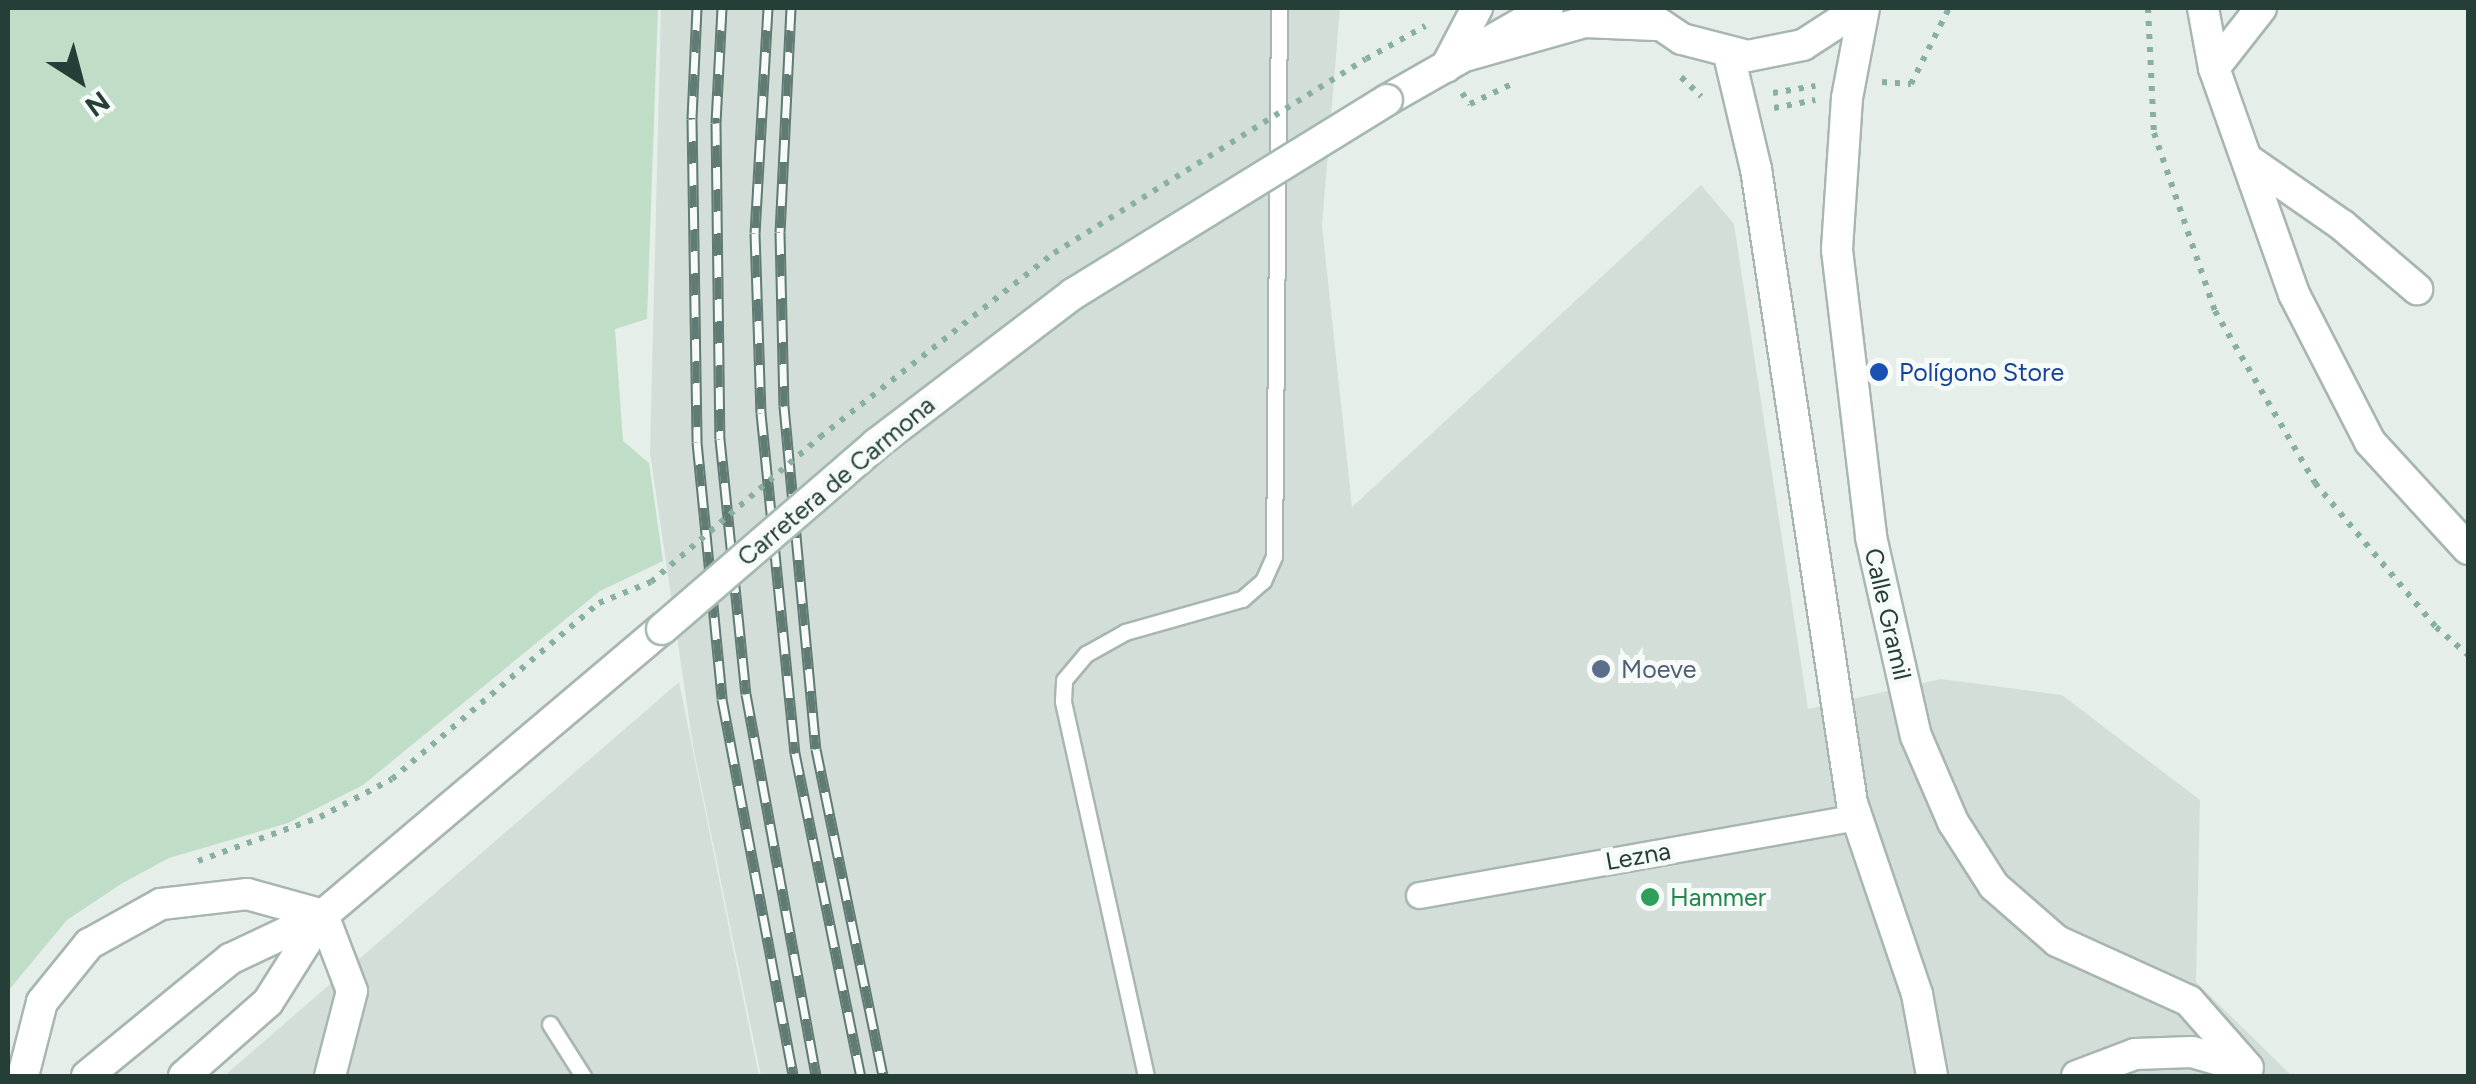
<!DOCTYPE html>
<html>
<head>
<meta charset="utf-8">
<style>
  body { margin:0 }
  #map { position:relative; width:2476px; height:1084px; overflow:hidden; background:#e6eeea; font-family:Figtree,sans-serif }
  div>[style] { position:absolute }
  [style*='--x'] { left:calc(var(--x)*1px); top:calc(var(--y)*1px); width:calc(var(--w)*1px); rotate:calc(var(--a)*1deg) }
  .built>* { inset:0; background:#d4ded9 }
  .green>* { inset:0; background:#c0dec7 }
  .path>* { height:6px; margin-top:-3px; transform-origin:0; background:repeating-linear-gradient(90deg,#88b0a2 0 5px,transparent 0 13px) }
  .roads { filter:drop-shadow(2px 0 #a8b6b1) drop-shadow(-2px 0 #a8b6b1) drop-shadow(0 2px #a8b6b1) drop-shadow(0 -2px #a8b6b1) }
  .service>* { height:15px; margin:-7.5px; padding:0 7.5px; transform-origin:7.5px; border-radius:7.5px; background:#fff }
  .pedestrian>* { height:25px; margin:-12.5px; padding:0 12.5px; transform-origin:12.5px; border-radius:12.5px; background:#fff }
  .minor>* { height:30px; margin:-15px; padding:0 15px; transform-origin:15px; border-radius:15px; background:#fff }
  .secondary>* { height:30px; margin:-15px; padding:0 15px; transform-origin:15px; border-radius:15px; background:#fff }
  .rail>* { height:11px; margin-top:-5.5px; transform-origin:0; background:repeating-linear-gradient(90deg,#f6faf8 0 22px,#607b73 0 44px); box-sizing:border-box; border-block:2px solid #607b73 }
  .path-bridge>* { height:6px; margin-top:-3px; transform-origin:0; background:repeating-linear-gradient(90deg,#88b0a2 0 5px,transparent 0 13px) }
  .bridges { filter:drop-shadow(2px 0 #a5b9b1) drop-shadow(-2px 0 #a5b9b1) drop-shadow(0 2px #a5b9b1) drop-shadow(0 -2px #a5b9b1) }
  .secondary-bridge>* { height:30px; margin:-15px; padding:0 15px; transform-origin:15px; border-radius:15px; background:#fff }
  .dots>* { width:28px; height:28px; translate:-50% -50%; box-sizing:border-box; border:5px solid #f6faf8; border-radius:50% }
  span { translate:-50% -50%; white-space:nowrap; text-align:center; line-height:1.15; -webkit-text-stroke:10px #f6faf8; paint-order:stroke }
  .transit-label { font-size:25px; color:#164399 }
  .left { translate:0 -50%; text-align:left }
  .street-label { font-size:25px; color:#253f38 }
  .service-label { font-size:25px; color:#4e5e75 }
  .leisure-label { font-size:25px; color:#27864d }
  .frame { position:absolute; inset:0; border:10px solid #253f38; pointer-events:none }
  .north { position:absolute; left:30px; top:30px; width:100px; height:100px; -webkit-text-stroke:8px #f6faf8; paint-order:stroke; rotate:144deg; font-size:28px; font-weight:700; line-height:40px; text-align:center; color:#253f38 }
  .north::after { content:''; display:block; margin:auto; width:35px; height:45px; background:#253f38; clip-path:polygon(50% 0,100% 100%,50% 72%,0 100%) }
</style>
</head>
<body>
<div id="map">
  <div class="built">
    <i style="clip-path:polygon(661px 8px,1340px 8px,1322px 225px,1352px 507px,1701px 185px,1734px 224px,1808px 709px,1941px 679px,2062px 695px,2200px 800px,2196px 982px,2292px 1076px,761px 1076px,693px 746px,650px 453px)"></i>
    <i style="clip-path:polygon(679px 682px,759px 1076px,224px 1076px)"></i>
  </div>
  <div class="green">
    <i style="clip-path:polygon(8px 8px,658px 8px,647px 319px,615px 329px,623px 441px,649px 463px,663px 561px,600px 591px,363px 785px,288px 823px,169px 858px,121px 884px,67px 920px,8px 991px)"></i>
  </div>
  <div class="path">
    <i style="--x:2148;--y:8;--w:125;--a:87.3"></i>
    <i style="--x:2154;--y:133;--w:188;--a:71.1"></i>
    <i style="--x:2215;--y:311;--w:199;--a:59.8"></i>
    <i style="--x:2315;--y:483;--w:188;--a:50"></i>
    <i style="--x:2436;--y:627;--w:43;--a:41.2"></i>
    <i style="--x:1366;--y:59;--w:68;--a:-29.2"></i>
    <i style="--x:1681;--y:77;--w:28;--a:44"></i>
    <i style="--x:1882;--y:82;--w:29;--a:4"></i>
    <i style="--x:1911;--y:84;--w:85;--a:-63.4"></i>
    <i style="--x:1462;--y:93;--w:14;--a:54"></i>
    <i style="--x:1470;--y:104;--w:49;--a:-25.5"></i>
    <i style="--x:1773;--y:93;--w:43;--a:-9.5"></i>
    <i style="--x:1774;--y:108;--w:42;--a:-11"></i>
    <i style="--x:198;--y:861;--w:130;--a:-19.8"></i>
    <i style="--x:320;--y:817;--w:81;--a:-27.8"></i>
    <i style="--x:392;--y:779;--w:272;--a:-40.4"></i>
    <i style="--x:599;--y:603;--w:56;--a:-22"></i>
  </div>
  <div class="roads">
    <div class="service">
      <i style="--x:550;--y:1024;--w:62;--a:57.6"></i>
      <i style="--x:1146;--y:1076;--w:384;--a:-102.5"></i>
      <i style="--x:1063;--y:701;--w:21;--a:-87"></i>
      <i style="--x:1064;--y:680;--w:34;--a:-50"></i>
      <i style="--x:1086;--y:654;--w:45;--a:-29.4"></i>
      <i style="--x:1125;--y:632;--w:122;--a:-15.8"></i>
      <i style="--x:1242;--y:599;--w:28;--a:-41"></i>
      <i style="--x:1263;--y:581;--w:27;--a:-66"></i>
      <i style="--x:1274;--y:556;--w:548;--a:-89.48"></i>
    </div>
    <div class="pedestrian">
      <i style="--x:1419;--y:895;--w:444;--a:-10.1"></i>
    </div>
    <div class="minor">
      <i style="--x:1864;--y:8;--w:92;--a:100.7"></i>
      <i style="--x:1847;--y:98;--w:152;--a:93.8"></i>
      <i style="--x:1837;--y:250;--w:289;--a:83.2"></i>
      <i style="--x:1871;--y:537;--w:204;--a:77.3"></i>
      <i style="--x:1916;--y:736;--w:94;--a:66.7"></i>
      <i style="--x:1953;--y:822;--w:76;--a:57.4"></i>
      <i style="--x:1994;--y:886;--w:84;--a:41.1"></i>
      <i style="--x:2057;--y:941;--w:145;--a:24.4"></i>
      <i style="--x:2189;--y:1001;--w:89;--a:48.6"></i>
      <i style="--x:2203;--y:8;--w:61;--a:79.6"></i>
      <i style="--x:2214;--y:68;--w:240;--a:70.5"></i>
      <i style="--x:2294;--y:294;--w:166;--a:62.8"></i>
      <i style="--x:2370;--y:442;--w:145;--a:47.5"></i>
      <i style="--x:1729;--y:55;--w:117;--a:76.7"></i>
      <i style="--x:1756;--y:169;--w:641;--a:81.39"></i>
      <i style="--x:1852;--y:803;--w:202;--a:71.2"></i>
      <i style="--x:1917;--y:994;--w:83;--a:79.6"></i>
      <i style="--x:2214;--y:68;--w:76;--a:-51.9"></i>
      <i style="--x:2247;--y:159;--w:116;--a:34.8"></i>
      <i style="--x:2342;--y:225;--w:99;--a:40.5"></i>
      <i style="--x:2077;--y:1076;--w:62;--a:-20.8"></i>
      <i style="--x:2135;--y:1054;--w:57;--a:-2"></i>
      <i style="--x:2192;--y:1052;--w:57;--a:16.2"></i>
    </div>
    <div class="secondary">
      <i style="--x:1636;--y:8;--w:55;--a:34"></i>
      <i style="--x:1682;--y:39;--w:68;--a:14.4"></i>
      <i style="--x:1748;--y:56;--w:56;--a:-11.3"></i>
      <i style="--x:1803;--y:45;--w:68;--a:-33"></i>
      <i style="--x:1468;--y:55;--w:122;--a:-15.8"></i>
      <i style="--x:1585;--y:22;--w:70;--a:2.5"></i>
      <i style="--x:1446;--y:67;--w:67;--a:-62.3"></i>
      <i style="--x:1387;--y:100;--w:185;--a:-29.7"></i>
      <i style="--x:323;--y:915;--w:81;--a:69.1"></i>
      <i style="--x:352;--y:991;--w:88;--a:104.5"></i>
      <i style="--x:23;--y:1076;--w:76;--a:-75.6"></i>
      <i style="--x:42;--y:1002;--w:75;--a:-51"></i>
      <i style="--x:89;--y:944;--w:82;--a:-29.1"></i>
      <i style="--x:161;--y:904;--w:87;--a:-6.6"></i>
      <i style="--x:247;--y:894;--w:79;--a:15.4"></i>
      <i style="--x:87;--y:1076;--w:185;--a:-39.3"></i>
      <i style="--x:230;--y:959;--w:103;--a:-25.3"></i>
      <i style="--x:323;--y:915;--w:444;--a:-40.2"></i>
      <i style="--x:184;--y:1076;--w:112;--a:-41.4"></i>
      <i style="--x:268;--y:1002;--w:103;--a:-57.7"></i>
    </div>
  </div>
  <div class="rail">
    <i style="--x:697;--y:8;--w:111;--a:92.6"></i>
    <i style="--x:692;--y:119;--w:323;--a:89.1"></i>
    <i style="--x:697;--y:442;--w:258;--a:84.4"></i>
    <i style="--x:722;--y:699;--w:384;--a:79.3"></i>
    <i style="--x:722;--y:8;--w:115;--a:93"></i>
    <i style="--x:716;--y:123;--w:316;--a:89.3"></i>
    <i style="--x:720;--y:439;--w:256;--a:84.2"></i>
    <i style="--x:746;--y:694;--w:388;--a:79.6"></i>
    <i style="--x:768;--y:8;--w:225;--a:93.3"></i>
    <i style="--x:755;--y:233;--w:180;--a:88.1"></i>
    <i style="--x:761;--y:413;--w:342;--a:84.3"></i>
    <i style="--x:795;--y:753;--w:330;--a:78.5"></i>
    <i style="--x:791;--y:8;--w:224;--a:92.8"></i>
    <i style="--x:780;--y:232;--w:174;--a:88.7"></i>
    <i style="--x:784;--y:406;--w:344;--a:84.7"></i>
    <i style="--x:816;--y:749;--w:334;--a:78.4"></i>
  </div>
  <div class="path-bridge">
    <i style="--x:651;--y:582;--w:223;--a:-40.6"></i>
    <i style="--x:820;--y:437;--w:298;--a:-38.2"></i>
    <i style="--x:1054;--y:253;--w:367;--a:-31.9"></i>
  </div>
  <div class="bridges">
    <div class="secondary-bridge">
      <i style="--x:662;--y:629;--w:283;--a:-40.8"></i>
      <i style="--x:876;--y:444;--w:248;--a:-37.3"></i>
      <i style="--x:1073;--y:294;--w:369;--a:-31.7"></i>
    </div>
  </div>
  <div class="dots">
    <i style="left:1879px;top:372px;background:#1a4fb4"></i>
    <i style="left:1601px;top:669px;background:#5c6f8a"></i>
    <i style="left:1650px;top:897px;background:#2e9e5b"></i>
  </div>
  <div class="transit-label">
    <span class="left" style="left:1899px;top:372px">Polígono Store</span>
  </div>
  <div class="street-label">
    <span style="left:836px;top:481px;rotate:-40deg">Carretera de Carmona</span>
    <span style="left:1888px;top:614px;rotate:77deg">Calle Gramil</span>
    <span style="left:1638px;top:856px;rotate:-10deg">Lezna</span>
  </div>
  <div class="service-label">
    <span class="left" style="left:1621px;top:669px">Moeve</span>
  </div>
  <div class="leisure-label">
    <span class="left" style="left:1670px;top:897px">Hammer</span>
  </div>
  <div class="frame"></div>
  <div class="north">N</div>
</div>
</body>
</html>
